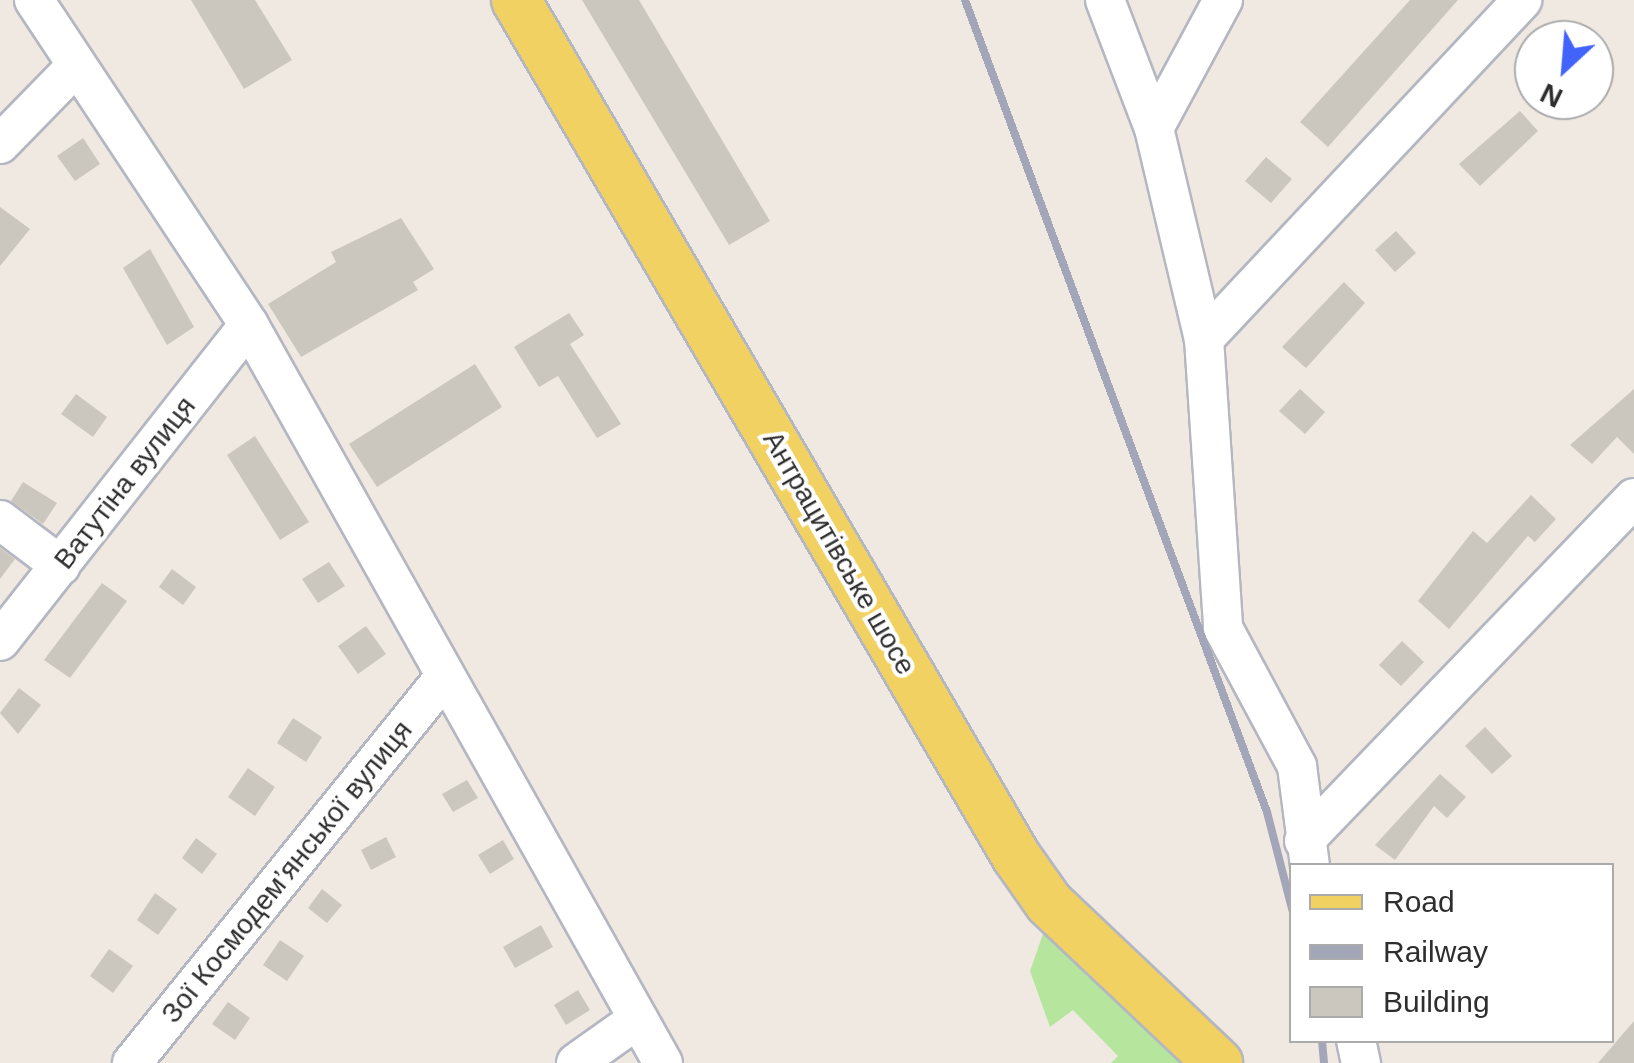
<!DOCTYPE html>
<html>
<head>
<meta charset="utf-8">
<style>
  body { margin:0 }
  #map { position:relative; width:1634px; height:1063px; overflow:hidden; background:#efe9e1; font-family:Helvetica,sans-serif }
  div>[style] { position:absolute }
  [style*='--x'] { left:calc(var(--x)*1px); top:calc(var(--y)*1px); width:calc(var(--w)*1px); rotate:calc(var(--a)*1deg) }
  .green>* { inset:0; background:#b6e59e }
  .building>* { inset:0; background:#cbc7bf }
  .roads { filter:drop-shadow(2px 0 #b4b7c1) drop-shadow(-2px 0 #b4b7c1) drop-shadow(0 2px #b4b7c1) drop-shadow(0 -2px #b4b7c1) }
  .minor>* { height:38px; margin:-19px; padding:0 19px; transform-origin:19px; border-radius:19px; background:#fff }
  .major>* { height:48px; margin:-24px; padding:0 24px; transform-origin:24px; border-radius:24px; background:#f2d163 }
  .rail>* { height:8px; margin:-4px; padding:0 4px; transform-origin:4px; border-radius:4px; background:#a3a6b8 }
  span { translate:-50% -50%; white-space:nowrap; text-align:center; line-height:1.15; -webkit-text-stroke:8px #fff; paint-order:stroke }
  .street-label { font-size:28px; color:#2e2e2e }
  .legend { position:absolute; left:1289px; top:863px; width:325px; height:180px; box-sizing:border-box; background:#fff; border:2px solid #ababab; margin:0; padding:12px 18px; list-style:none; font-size:30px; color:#2e2e2e }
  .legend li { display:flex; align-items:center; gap:20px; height:50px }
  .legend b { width:50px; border:2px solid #ababab }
  .north { position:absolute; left:1514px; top:20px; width:100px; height:100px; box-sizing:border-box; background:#fff; border:2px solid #ababab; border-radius:50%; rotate:206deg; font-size:28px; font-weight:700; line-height:40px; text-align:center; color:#2e2e2e }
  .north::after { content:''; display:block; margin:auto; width:35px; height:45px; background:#4264fb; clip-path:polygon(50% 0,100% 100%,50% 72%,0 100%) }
</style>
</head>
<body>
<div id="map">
  <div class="green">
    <i style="clip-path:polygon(1043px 934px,1061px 935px,1191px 1063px,1111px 1063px,1118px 1056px,1073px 1010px,1050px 1027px,1030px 971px)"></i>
  </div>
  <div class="building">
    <i style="clip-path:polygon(191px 0,255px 0,292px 60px,244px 89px)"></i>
    <i style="clip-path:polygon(582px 0,639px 0,770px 221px,729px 245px)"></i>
    <i style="clip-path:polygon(1410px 0,1458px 0,1328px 147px,1300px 122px)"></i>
    <i style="clip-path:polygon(1520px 111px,1538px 131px,1480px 186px,1459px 164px)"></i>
    <i style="clip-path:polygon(83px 138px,100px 164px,75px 181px,57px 156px)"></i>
    <i style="clip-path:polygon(1266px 157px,1292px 179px,1271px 203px,1245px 181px)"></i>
    <i style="clip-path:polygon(0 207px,30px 229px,0 266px)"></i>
    <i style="clip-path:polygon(401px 218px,434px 269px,413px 282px,418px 290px,301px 357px,268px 304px,336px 262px,331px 252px)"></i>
    <i style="clip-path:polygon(1396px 231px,1416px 253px,1395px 272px,1375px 250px)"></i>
    <i style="clip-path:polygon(150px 249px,194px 327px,167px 345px,123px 268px)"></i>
    <i style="clip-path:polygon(1344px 282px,1365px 303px,1306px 368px,1282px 347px)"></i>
    <i style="clip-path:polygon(569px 313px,584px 335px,570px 344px,621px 424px,597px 438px,558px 376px,539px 387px,514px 347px)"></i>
    <i style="clip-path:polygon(475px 364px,502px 407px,377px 487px,349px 444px)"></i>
    <i style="clip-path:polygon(1300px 389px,1325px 412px,1305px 434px,1279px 411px)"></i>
    <i style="clip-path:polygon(1634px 389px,1634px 454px,1617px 437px,1592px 464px,1570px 445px)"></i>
    <i style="clip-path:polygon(76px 394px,107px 417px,93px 437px,61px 414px)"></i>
    <i style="clip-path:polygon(255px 436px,309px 522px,280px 540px,227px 455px)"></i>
    <i style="clip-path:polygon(23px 482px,57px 503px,43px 524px,11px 501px)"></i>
    <i style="clip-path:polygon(1531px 495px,1556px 519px,1535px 542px,1528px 536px,1449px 629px,1418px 601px,1473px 531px,1487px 543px)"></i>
    <i style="clip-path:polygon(0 548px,15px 559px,0 579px)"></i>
    <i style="clip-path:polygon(329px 562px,345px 586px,318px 603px,302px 579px)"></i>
    <i style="clip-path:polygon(172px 569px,196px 587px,183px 605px,159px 587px)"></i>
    <i style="clip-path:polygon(102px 583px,127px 601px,70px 678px,44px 660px)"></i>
    <i style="clip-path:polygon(366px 626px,386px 654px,358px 674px,338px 646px)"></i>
    <i style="clip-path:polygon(1402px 641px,1424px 662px,1401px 686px,1379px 665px)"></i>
    <i style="clip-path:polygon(19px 688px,41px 705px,18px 734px,0 713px)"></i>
    <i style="clip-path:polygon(293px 718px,322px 737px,306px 762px,277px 743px)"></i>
    <i style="clip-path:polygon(1485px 727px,1512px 756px,1492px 774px,1465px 746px)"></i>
    <i style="clip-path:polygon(248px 768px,275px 787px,255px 816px,228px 797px)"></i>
    <i style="clip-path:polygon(1440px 774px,1466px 797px,1447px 818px,1434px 806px,1395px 860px,1375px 845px)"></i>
    <i style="clip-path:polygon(467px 780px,478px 798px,453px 812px,442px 794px)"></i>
    <i style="clip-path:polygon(386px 837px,396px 857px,371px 870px,361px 850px)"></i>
    <i style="clip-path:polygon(196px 838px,217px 854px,202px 874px,182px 858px)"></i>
    <i style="clip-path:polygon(503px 840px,514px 859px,490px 874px,478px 855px)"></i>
    <i style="clip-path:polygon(322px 889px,342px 905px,327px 923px,308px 908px)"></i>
    <i style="clip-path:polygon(155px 893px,177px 909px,158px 935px,137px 920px)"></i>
    <i style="clip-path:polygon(541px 925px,553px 947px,515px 968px,503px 947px)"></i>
    <i style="clip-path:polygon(280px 940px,304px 956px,287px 981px,263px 965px)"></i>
    <i style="clip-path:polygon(109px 949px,133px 966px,113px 993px,90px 976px)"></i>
    <i style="clip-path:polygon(578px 990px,590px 1010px,566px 1025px,554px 1005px)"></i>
    <i style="clip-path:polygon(228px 1002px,250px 1018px,235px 1040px,212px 1024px)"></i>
    <i style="clip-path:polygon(1634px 1021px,1634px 1063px,1598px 1063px)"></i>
  </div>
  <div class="roads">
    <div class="minor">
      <i style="--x:34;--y:0;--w:390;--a:56.5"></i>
      <i style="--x:249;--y:325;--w:846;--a:60.71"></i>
      <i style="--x:1105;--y:0;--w:137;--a:69.1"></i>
      <i style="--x:1223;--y:0;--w:145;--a:118.3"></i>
      <i style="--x:1154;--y:128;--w:217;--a:76.7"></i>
      <i style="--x:1204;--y:339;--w:290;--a:86.2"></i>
      <i style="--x:1223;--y:628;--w:157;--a:61.8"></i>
      <i style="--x:1297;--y:766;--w:101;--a:82.6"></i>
      <i style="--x:0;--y:144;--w:109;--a:-45.7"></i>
      <i style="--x:1204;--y:339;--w:465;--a:-46.8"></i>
      <i style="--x:0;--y:520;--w:76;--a:37"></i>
      <i style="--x:0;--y:641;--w:402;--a:-51.8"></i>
      <i style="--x:1304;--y:841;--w:476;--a:-46.1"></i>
      <i style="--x:1356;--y:1040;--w:24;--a:78"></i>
      <i style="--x:132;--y:1063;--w:491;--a:-51"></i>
      <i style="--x:576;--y:1063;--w:76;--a:-35.4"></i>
    </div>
    <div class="major">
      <i style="--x:516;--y:0;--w:991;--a:59.71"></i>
      <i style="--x:1016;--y:856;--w:57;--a:54.9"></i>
      <i style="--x:1049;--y:903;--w:233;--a:43.4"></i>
    </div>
  </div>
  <div class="rail">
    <i style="--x:965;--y:0;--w:866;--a:69.6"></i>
    <i style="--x:1267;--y:812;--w:100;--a:75.5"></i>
    <i style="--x:1322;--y:1040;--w:23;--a:85"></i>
  </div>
  <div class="street-label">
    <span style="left:125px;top:483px;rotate:-52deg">Ватутіна вулиця</span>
    <span style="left:839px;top:553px;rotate:60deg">Антрацитівське шосе</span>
    <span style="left:287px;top:872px;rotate:-51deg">Зої Космодем’янської вулиця</span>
  </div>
  <ul class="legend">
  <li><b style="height:12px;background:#f2d163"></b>Road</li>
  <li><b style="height:12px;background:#a3a6b8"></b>Railway</li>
  <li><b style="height:28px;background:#cbc7bf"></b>Building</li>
  </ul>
  <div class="north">N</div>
</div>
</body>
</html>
